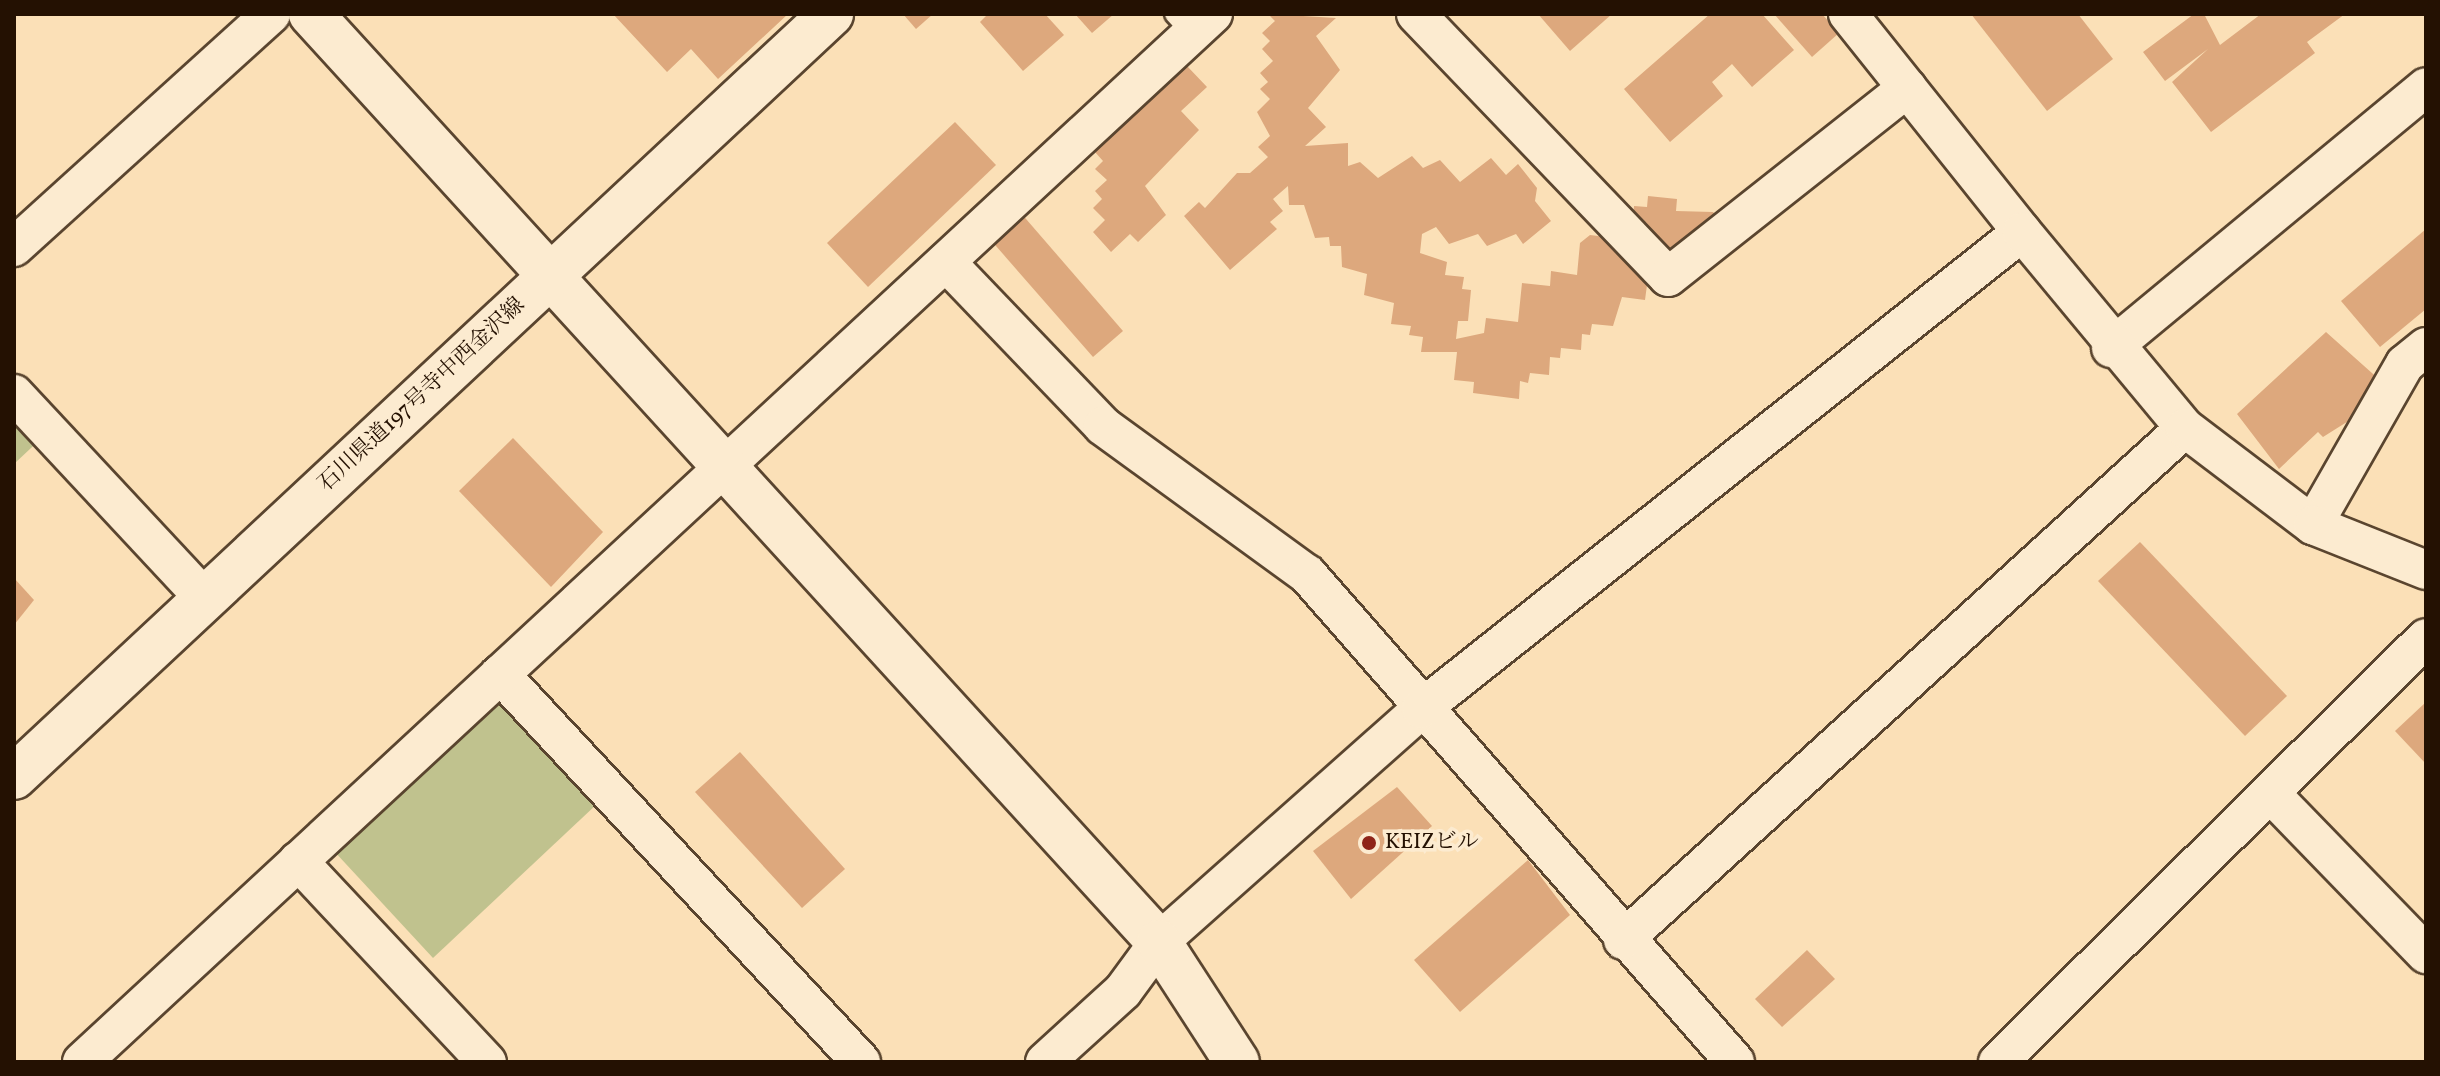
<!DOCTYPE html>
<html>
<head>
<meta charset="utf-8">
<style>
  body { margin:0 }
  #map { position:relative; width:2440px; height:1076px; overflow:hidden; background:#fbe0b7; font-family:Vollkorn,"Noto Serif JP",serif }
  div>[style] { position:absolute }
  [style*='--x'] { left:calc(var(--x)*1px); top:calc(var(--y)*1px); width:calc(var(--w)*1px); rotate:calc(var(--a)*1deg) }
  .green>* { inset:0; background:#c0c28e }
  .building>* { inset:0; background:#dda87d }
  .roads { filter:drop-shadow(2px 0 #5a452f) drop-shadow(-2px 0 #5a452f) drop-shadow(0 2px #5a452f) drop-shadow(0 -2px #5a452f) }
  .lane>* { height:18px; margin:-9px; padding:0 9px; transform-origin:9px; border-radius:9px; background:#fcebd0 }
  .street>* { height:38px; margin:-19px; padding:0 19px; transform-origin:19px; border-radius:19px; background:#fcebd0 }
  .secondary>* { height:44px; margin:-22px; padding:0 22px; transform-origin:22px; border-radius:22px; background:#fcebd0 }
  .dots>* { width:22px; height:22px; translate:-50% -50%; box-sizing:border-box; border:4px solid #fcebd0; border-radius:50% }
  span { translate:-50% -50%; white-space:nowrap; text-align:center; line-height:1.15; -webkit-text-stroke:7px #fcebd0; paint-order:stroke }
  .street-label { font-size:22px; color:#241102 }
  .poi-label { font-size:22px; color:#241102 }
  .left { translate:0 -50%; text-align:left }
  .frame { position:absolute; inset:0; border:16px solid #241102; pointer-events:none }
</style>
</head>
<body>
<div id="map">
  <div class="green">
    <i style="clip-path:polygon(14px 396px,47px 433px,14px 464px)"></i>
    <i style="clip-path:polygon(515px 685px,614px 788px,433px 958px,333px 850px)"></i>
  </div>
  <div class="building">
    <i style="clip-path:polygon(613px 14px,788px 14px,718px 79px,691px 49px,667px 72px)"></i>
    <i style="clip-path:polygon(903px 14px,933px 14px,916px 29px)"></i>
    <i style="clip-path:polygon(988px 14px,1045px 14px,1064px 35px,1023px 71px,980px 22px)"></i>
    <i style="clip-path:polygon(1075px 14px,1114px 14px,1092px 33px)"></i>
    <i style="clip-path:polygon(1268px 14px,1336px 18px,1316px 36px,1340px 70px,1308px 108px,1326px 127px,1305px 146px,1348px 143px,1348px 166px,1360px 162px,1378px 178px,1412px 156px,1423px 168px,1440px 160px,1460px 182px,1491px 158px,1506px 175px,1518px 164px,1537px 188px,1535px 201px,1551px 221px,1523px 244px,1516px 234px,1487px 246px,1478px 234px,1449px 244px,1436px 227px,1422px 234px,1420px 253px,1447px 262px,1445px 275px,1464px 277px,1462px 289px,1471px 290px,1468px 321px,1458px 321px,1456px 339px,1484px 333px,1486px 318px,1518px 322px,1522px 283px,1550px 286px,1551px 271px,1577px 275px,1580px 243px,1590px 235px,1614px 238px,1633px 222px,1634px 206px,1647px 207px,1648px 196px,1677px 199px,1676px 211px,1713px 212px,1734px 234px,1647px 285px,1645px 300px,1622px 297px,1613px 326px,1592px 324px,1590px 335px,1582px 334px,1581px 350px,1561px 348px,1560px 358px,1550px 357px,1549px 375px,1530px 373px,1528px 383px,1520px 381px,1519px 399px,1473px 393px,1474px 382px,1454px 380px,1457px 352px,1421px 352px,1423px 337px,1409px 335px,1411px 326px,1391px 324px,1394px 303px,1364px 295px,1367px 274px,1342px 267px,1341px 246px,1330px 246px,1329px 237px,1315px 238px,1304px 205px,1289px 205px,1288px 186px,1273px 199px,1283px 211px,1270px 222px,1277px 229px,1230px 270px,1184px 216px,1199px 202px,1205px 208px,1237px 173px,1250px 173px,1268px 157px,1258px 147px,1270px 136px,1257px 112px,1270px 99px,1260px 89px,1268px 82px,1260px 73px,1273px 61px,1262px 49px,1270px 41px,1262px 33px,1275px 21px)"></i>
    <i style="clip-path:polygon(1538px 14px,1612px 14px,1570px 51px)"></i>
    <i style="clip-path:polygon(1710px 14px,1762px 14px,1794px 50px,1752px 87px,1732px 64px,1712px 82px,1723px 96px,1670px 142px,1624px 89px)"></i>
    <i style="clip-path:polygon(1774px 14px,1822px 14px,1839px 33px,1812px 57px)"></i>
    <i style="clip-path:polygon(1971px 14px,2078px 14px,2113px 59px,2047px 111px)"></i>
    <i style="clip-path:polygon(2194px 14px,2204px 14px,2220px 45px,2261px 14px,2345px 14px,2307px 42px,2315px 53px,2211px 132px,2172px 82px,2208px 49px,2165px 81px,2143px 52px)"></i>
    <i style="clip-path:polygon(1187px 66px,1207px 87px,1181px 111px,1199px 130px,1145px 186px,1166px 215px,1138px 242px,1130px 234px,1111px 252px,1093px 232px,1105px 220px,1093px 208px,1102px 199px,1095px 191px,1107px 180px,1095px 169px,1103px 161px,1095px 152px,1107px 141px,1102px 137px,1136px 113px,1131px 108px,1141px 99px,1146px 105px,1169px 73px,1174px 77px)"></i>
    <i style="clip-path:polygon(955px 122px,996px 165px,868px 287px,827px 243px)"></i>
    <i style="clip-path:polygon(1020px 212px,1123px 331px,1093px 357px,989px 238px)"></i>
    <i style="clip-path:polygon(2426px 229px,2426px 309px,2380px 347px,2341px 301px)"></i>
    <i style="clip-path:polygon(2326px 332px,2382px 382px,2350px 420px,2323px 437px,2318px 432px,2279px 469px,2237px 414px)"></i>
    <i style="clip-path:polygon(513px 438px,603px 532px,551px 587px,459px 491px)"></i>
    <i style="clip-path:polygon(2140px 542px,2287px 696px,2245px 736px,2098px 581px)"></i>
    <i style="clip-path:polygon(14px 578px,34px 600px,14px 625px)"></i>
    <i style="clip-path:polygon(2426px 702px,2426px 764px,2395px 731px)"></i>
    <i style="clip-path:polygon(740px 752px,845px 869px,802px 908px,695px 792px)"></i>
    <i style="clip-path:polygon(1397px 787px,1432px 826px,1351px 899px,1313px 851px)"></i>
    <i style="clip-path:polygon(1528px 860px,1570px 915px,1460px 1012px,1414px 960px)"></i>
    <i style="clip-path:polygon(1807px 950px,1835px 979px,1782px 1027px,1755px 999px)"></i>
  </div>
  <div class="roads">
    <div class="lane">
      <i style="--x:1174;--y:14;--w:26;--a:47"></i>
    </div>
    <div class="street">
      <i style="--x:1416;--y:14;--w:364;--a:46.2"></i>
      <i style="--x:1668;--y:277;--w:305;--a:-38.3"></i>
      <i style="--x:1848;--y:14;--w:279;--a:51.4"></i>
      <i style="--x:14;--y:247;--w:347;--a:-42.2"></i>
      <i style="--x:946;--y:262;--w:227;--a:46.2"></i>
      <i style="--x:1103;--y:426;--w:252;--a:36"></i>
      <i style="--x:1307;--y:574;--w:649;--a:48.75"></i>
      <i style="--x:2111;--y:348;--w:409;--a:-39.6"></i>
      <i style="--x:14;--y:394;--w:280;--a:47"></i>
      <i style="--x:2313;--y:525;--w:185;--a:-60.3"></i>
      <i style="--x:2405;--y:364;--w:27;--a:-39"></i>
      <i style="--x:500;--y:674;--w:530;--a:47.06"></i>
      <i style="--x:2271;--y:794;--w:223;--a:45.9"></i>
      <i style="--x:298;--y:861;--w:276;--a:46.8"></i>
      <i style="--x:1623;--y:940;--w:760;--a:-42.33"></i>
      <i style="--x:82;--y:1062;--w:1542;--a:-42.82"></i>
      <i style="--x:1045;--y:1062;--w:105;--a:-42.3"></i>
      <i style="--x:1123;--y:991;--w:61;--a:-53.7"></i>
      <i style="--x:1159;--y:942;--w:351;--a:-41.6"></i>
      <i style="--x:1421;--y:709;--w:767;--a:-38.44"></i>
      <i style="--x:2022;--y:232;--w:255;--a:50.3"></i>
      <i style="--x:2185;--y:428;--w:161;--a:37.2"></i>
      <i style="--x:2313;--y:525;--w:122;--a:21.7"></i>
      <i style="--x:1998;--y:1062;--w:602;--a:-44.73"></i>
    </div>
    <div class="secondary">
      <i style="--x:311;--y:14;--w:1257;--a:47.58"></i>
      <i style="--x:1159;--y:942;--w:143;--a:57"></i>
      <i style="--x:14;--y:777;--w:1118;--a:-43.04"></i>
    </div>
  </div>
  <div class="dots">
    <i style="left:1369px;top:843px;background:#8f2418"></i>
  </div>
  <div class="street-label">
    <span style="left:422px;top:395px;rotate:-43deg">石川県道197号寺中西金沢線</span>
  </div>
  <div class="poi-label">
    <span class="left" style="left:1385px;top:843px">KEIZビル</span>
  </div>
  <div class="frame"></div>
</div>
</body>
</html>
